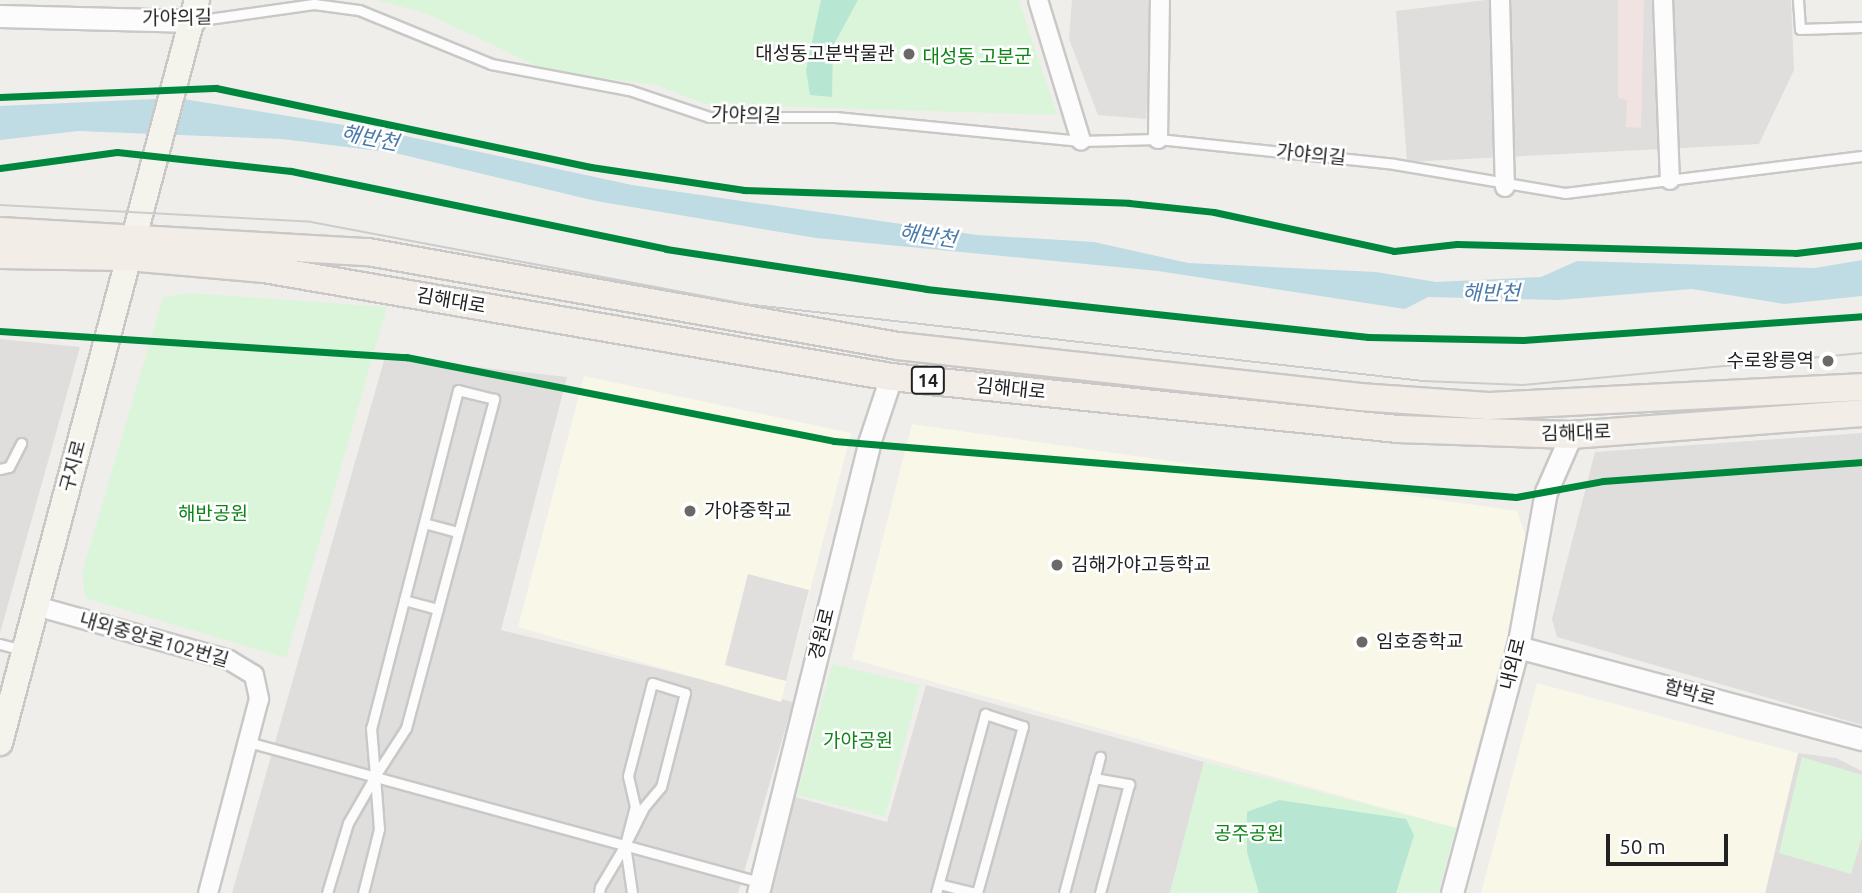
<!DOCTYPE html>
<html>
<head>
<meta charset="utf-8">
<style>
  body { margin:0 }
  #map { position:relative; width:1862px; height:893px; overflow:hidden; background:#f0eeeb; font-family:Ubuntu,"Noto Sans KR",sans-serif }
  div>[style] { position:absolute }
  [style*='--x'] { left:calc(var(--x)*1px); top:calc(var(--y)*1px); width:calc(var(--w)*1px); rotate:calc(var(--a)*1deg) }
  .residential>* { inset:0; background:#dfdedc }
  .commercial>* { inset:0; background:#f1e3e1 }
  .education>* { inset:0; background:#f8f7e8 }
  .park>* { inset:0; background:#daf5da }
  .pitch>* { inset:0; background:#b7e6d2 }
  .parking>* { inset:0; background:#e0dfde }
  .water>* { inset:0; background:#bfdbe3 }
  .roads { filter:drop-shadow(2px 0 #c9c8c7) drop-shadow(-2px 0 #c9c8c7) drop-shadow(0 2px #c9c8c7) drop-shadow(0 -2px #c9c8c7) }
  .service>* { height:9px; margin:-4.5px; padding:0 4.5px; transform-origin:4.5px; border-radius:4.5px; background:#fdfcfc }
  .minor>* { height:18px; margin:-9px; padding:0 9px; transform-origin:9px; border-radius:9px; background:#fdfcfc }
  .tertiary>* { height:21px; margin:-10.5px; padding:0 10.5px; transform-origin:10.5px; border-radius:10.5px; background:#fdfcfc }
  .secondary>* { height:24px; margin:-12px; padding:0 12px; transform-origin:12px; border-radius:12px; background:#f4f4ed }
  .primary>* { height:26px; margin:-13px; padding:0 13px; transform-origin:13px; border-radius:13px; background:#f3ede7 }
  .tram>* { height:2px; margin:-1px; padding:0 1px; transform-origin:1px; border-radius:1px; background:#ccc }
  .cycleway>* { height:7px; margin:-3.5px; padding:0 3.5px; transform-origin:3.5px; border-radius:3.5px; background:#00873e }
  .dots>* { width:19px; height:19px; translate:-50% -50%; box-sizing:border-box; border:4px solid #fff; border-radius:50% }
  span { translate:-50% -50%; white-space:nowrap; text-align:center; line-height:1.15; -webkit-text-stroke:5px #fff; paint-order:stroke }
  .shield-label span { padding:2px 5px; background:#fff; border:2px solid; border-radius:5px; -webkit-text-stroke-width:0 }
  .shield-label { font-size:18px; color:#222; font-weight:700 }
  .street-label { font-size:19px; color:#222 }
  .poi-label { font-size:19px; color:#222 }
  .right { translate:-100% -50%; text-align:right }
  .left { translate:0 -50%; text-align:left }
  .park-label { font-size:19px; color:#0c8416 }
  .water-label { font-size:21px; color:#4a7aab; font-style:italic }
  .scale { position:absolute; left:1606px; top:834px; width:122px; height:32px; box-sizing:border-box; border:4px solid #222; border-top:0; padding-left:9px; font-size:21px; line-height:24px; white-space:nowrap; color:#222; -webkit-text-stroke:5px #fff; paint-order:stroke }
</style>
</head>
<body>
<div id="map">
  <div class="residential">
    <i style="clip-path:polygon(1486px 0,1791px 0,1794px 70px,1759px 144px,1407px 162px,1396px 11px)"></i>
    <i style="clip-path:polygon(0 339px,80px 347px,0 633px)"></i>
    <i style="clip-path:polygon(385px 357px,567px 377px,501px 630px,793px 702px,738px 893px,232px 893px)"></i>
    <i style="clip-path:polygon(1862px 433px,1862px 725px,1557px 637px,1552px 619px,1595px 452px)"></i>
    <i style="clip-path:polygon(926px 685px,1204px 762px,1170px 893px,769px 893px,795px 797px,887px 822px)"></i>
    <i style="clip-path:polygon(1798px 753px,1836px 758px,1862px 771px,1862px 893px,1765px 893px)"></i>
  </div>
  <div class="commercial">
    <i style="clip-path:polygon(1618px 0,1644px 0,1641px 128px,1626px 127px,1627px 100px,1618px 98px)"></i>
  </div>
  <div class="education">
    <i style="clip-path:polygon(584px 376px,851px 433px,781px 702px,518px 627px)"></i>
    <i style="clip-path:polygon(912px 424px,1517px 511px,1530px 549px,1456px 828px,852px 659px)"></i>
    <i style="clip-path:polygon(1537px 683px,1798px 753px,1765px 893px,1481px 893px)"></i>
  </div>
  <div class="park">
    <i style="clip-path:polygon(376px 0,1019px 0,1057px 115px,705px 104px,656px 85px,547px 71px,428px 14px)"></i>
    <i style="clip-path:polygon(190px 293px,387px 307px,286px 658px,85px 598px,82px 573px,163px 297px)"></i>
    <i style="clip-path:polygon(832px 664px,920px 685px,885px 817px,797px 795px)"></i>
    <i style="clip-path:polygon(1802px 757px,1862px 775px,1862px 837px,1851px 874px,1779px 853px)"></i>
    <i style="clip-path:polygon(1204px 762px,1456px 828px,1438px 893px,1170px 893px)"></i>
  </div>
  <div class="pitch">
    <i style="clip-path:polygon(821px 0,858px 0,833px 46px,832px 97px,810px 95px,806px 70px)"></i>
    <i style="clip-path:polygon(1279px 800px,1406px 819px,1414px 835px,1396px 893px,1259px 893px,1247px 852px,1247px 812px)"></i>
  </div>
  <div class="parking">
    <i style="clip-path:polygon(1072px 0,1152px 0,1146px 119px,1098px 115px,1069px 39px)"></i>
    <i style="clip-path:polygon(748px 574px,809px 590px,786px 681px,725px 665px)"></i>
  </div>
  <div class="water">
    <i style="clip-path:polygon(177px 98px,387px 132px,632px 185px,977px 235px,1094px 242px,1188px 263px,1376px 272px,1436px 282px,1541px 277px,1577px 261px,1815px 268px,1862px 260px,1862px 296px,1784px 304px,1692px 289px,1558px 300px,1428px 297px,1405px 309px,1158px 271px,816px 238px,596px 201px,395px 153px,282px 139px,78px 131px,0 140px,0 106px)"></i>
  </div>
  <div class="roads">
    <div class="service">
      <i style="--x:1798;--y:0;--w:29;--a:86"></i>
      <i style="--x:1800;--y:29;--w:62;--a:-1.8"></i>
      <i style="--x:194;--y:21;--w:121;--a:-8.1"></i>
      <i style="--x:314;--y:4;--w:45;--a:7.6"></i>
      <i style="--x:359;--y:10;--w:143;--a:22.2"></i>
      <i style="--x:491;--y:64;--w:140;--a:10.7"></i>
      <i style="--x:629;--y:90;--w:84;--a:18.6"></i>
      <i style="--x:709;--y:117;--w:126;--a:0"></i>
      <i style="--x:835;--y:117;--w:247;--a:5.6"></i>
      <i style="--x:1081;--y:141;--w:77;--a:-1.5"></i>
      <i style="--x:1158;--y:139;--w:237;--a:6"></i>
      <i style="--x:1394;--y:164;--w:173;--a:9.6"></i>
      <i style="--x:1565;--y:193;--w:299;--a:-7.1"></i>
      <i style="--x:0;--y:469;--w:9;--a:-13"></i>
      <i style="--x:9;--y:467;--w:27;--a:-63"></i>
      <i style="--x:424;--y:523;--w:35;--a:15"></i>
      <i style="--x:404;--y:600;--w:35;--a:15"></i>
      <i style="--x:0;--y:644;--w:23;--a:15"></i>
      <i style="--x:248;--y:742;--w:530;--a:15.32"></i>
      <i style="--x:1094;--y:778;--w:36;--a:10"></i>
      <i style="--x:1129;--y:784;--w:113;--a:104.9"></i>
      <i style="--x:939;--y:884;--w:37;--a:14"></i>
      <i style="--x:327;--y:893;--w:73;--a:-73.3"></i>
      <i style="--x:348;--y:823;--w:54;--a:-60.1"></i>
      <i style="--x:375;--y:776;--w:57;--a:-57.1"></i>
      <i style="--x:406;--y:728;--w:341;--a:-75"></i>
      <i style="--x:494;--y:399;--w:37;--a:-166"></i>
      <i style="--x:458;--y:390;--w:349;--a:104.4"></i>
      <i style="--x:371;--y:728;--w:48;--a:85.2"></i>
      <i style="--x:375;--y:776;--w:53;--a:85.7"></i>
      <i style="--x:379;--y:829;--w:66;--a:104"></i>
      <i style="--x:599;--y:893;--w:6;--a:-81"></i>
      <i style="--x:600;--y:887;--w:49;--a:-59.2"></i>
      <i style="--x:625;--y:845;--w:42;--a:-63.4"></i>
      <i style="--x:644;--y:807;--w:26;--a:-50"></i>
      <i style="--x:661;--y:787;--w:97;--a:-75.7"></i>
      <i style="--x:685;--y:693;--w:34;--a:-163"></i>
      <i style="--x:652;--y:683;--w:96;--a:104.5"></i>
      <i style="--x:628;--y:776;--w:31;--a:77"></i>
      <i style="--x:635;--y:806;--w:40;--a:104.4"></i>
      <i style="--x:625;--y:845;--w:49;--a:81.7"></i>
      <i style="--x:936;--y:893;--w:186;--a:-74.7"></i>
      <i style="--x:985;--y:714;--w:40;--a:18"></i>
      <i style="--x:1023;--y:726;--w:173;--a:105.4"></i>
      <i style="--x:1064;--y:893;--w:141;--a:-75.2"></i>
    </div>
    <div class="minor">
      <i style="--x:1038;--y:0;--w:147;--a:73"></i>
      <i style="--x:1500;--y:0;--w:187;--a:88.5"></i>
      <i style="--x:1663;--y:0;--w:180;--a:87.8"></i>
      <i style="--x:1158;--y:139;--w:139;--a:-89.2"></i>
      <i style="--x:36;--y:606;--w:200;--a:15.6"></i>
      <i style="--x:229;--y:660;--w:29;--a:31"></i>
      <i style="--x:254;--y:675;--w:25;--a:78"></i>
      <i style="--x:259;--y:699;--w:201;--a:104.7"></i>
    </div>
    <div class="tertiary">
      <i style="--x:0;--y:16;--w:194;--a:1.5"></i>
      <i style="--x:1518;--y:647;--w:356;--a:15"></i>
      <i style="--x:758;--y:893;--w:463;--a:-76.1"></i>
      <i style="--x:869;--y:443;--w:70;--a:-71.6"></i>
      <i style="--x:1452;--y:893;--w:255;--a:-75"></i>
      <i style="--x:1518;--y:647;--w:158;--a:-79.8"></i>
      <i style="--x:1546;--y:492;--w:62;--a:-66.3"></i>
    </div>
    <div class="secondary">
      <i style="--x:0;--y:743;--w:769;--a:-75.15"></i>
    </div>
    <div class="primary">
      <i style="--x:0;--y:231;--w:369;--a:3.3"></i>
      <i style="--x:368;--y:252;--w:538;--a:10.06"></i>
      <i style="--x:898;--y:346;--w:465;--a:6.3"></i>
      <i style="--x:1360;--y:397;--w:128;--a:4"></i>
      <i style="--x:1488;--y:406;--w:374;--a:-2.9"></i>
      <i style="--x:0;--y:255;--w:128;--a:0.9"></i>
      <i style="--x:128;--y:257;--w:137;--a:5"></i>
      <i style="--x:264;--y:269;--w:636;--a:9.77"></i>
      <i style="--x:891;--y:377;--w:510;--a:5.86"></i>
      <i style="--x:1398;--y:429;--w:173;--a:2"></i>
      <i style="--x:1571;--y:435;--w:292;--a:-4.3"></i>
    </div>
  </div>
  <div class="tram">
    <i style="--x:0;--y:205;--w:311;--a:3.1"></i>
    <i style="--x:311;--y:222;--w:442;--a:10.7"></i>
    <i style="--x:745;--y:304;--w:682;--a:6.48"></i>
    <i style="--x:1423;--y:381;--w:100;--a:2.3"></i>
    <i style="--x:1523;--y:385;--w:341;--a:-5.4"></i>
  </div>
  <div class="cycleway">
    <i style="--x:0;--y:97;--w:216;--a:-2.4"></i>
    <i style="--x:216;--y:88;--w:383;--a:11.9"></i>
    <i style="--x:591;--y:167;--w:155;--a:8.5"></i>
    <i style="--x:744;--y:190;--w:385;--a:1.9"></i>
    <i style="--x:1129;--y:203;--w:85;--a:6"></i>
    <i style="--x:1214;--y:212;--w:184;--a:12.2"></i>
    <i style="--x:1394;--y:251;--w:63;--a:-6.3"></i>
    <i style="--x:1457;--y:244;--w:339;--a:1.5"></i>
    <i style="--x:1796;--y:253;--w:66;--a:-6.9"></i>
    <i style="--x:0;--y:168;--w:118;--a:-7.8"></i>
    <i style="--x:117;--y:152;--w:175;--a:6.2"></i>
    <i style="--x:291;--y:171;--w:383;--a:11.7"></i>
    <i style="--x:666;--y:249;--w:263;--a:8.7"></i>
    <i style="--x:926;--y:289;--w:445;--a:6.2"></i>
    <i style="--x:1368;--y:337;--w:155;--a:1.1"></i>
    <i style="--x:1523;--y:340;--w:340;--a:-4"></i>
    <i style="--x:0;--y:331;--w:407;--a:3.7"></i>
    <i style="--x:406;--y:357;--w:436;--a:11.1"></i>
    <i style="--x:834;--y:441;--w:684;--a:4.69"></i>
    <i style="--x:1516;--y:497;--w:88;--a:-10.4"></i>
    <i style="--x:1603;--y:481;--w:260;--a:-4.2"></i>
  </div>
  <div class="dots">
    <i style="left:909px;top:54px;background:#6a6968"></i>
    <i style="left:1828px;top:361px;background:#6a6968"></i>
    <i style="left:690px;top:511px;background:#6a6968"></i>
    <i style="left:1057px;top:565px;background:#6a6968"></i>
    <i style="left:1362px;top:642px;background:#6a6968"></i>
  </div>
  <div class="shield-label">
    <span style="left:928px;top:380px">14</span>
  </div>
  <div class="street-label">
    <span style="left:177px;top:18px;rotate:-1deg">가야의길</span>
    <span style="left:746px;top:115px;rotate:2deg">가야의길</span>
    <span style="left:1311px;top:155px;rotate:6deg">가야의길</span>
    <span style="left:451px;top:301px;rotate:10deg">김해대로</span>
    <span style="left:1011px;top:389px;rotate:6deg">김해대로</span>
    <span style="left:1576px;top:433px;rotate:-2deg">김해대로</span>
    <span style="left:73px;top:466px;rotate:-75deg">구지로</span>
    <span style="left:822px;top:634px;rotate:-76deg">경원로</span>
    <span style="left:154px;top:640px;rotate:16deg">내외중앙로102번길</span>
    <span style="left:1513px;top:664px;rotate:-76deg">내외로</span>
    <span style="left:1690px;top:693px;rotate:15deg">함박로</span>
  </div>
  <div class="poi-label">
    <span class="right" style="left:895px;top:54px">대성동고분박물관</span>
    <span class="right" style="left:1814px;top:361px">수로왕릉역</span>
    <span class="left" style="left:704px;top:511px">가야중학교</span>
    <span class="left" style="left:1071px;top:565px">김해가야고등학교</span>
    <span class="left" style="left:1376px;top:642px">임호중학교</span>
  </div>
  <div class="park-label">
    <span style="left:977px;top:57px">대성동 고분군</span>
    <span style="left:213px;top:514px">해반공원</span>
    <span style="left:858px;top:741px">가야공원</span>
    <span style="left:1249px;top:834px">공주공원</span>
  </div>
  <div class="water-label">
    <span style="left:370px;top:137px;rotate:11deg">해반천</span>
    <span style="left:928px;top:235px;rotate:8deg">해반천</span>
    <span style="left:1491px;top:292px">해반천</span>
  </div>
  <div class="scale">50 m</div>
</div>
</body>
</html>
